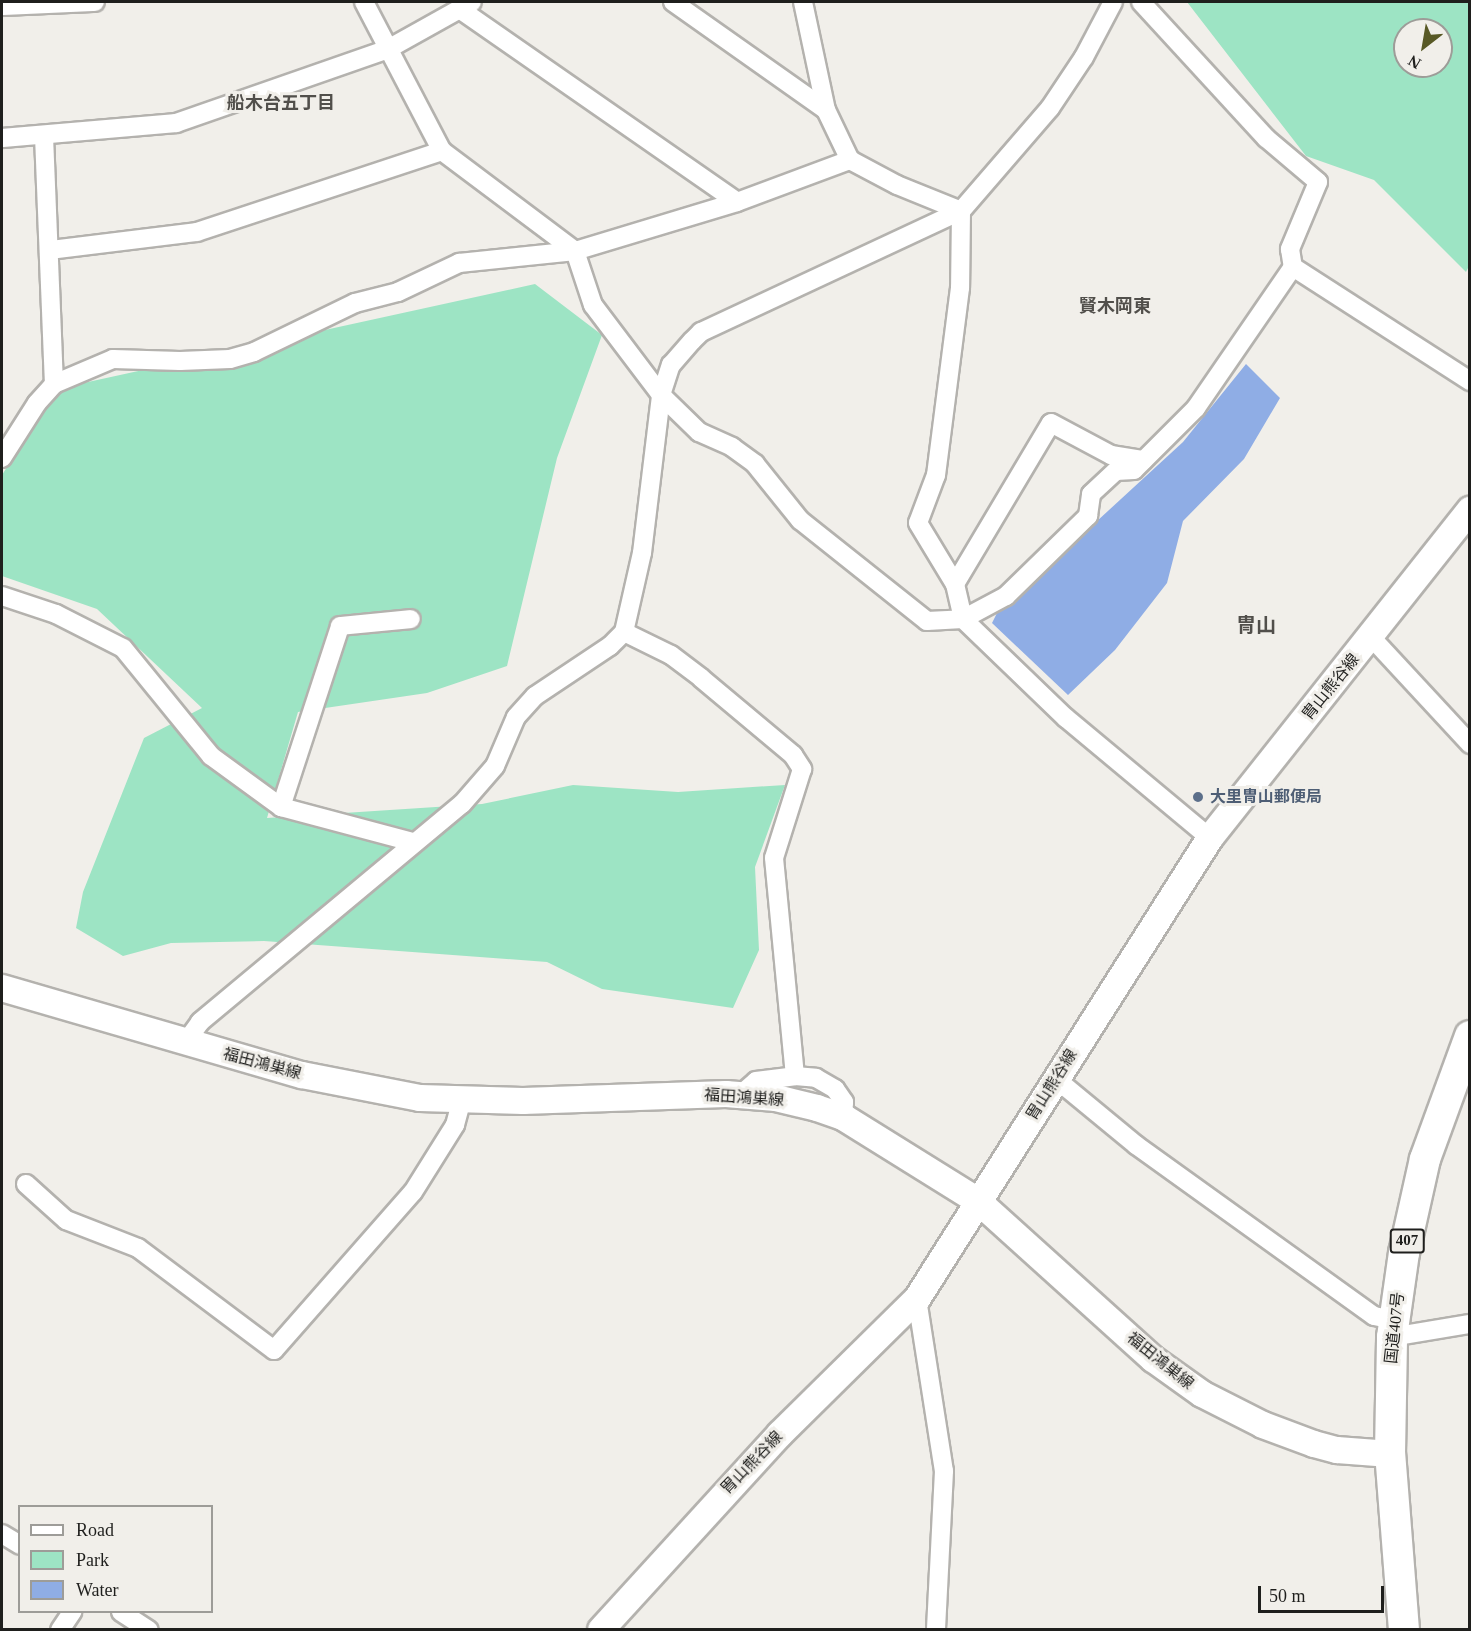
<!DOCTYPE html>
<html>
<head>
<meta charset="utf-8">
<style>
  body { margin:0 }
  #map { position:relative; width:1471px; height:1631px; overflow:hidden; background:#f1efea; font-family:"Times New Roman","Noto Sans JP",serif }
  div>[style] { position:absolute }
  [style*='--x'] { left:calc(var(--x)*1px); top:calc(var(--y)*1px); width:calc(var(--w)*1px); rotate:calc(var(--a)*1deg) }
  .green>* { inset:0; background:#9de4c4 }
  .water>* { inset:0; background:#8fade5 }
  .roads { filter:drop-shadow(2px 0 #b4b2ae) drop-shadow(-2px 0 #b4b2ae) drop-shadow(0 2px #b4b2ae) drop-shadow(0 -2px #b4b2ae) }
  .minor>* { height:18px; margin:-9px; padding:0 9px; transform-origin:9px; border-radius:9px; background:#fff }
  .secondary>* { height:26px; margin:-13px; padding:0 13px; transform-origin:13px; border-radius:13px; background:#fff }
  .trunk>* { height:30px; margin:-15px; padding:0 15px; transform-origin:15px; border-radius:15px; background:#fff }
  .dots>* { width:16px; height:16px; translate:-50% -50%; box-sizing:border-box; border:3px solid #f1efea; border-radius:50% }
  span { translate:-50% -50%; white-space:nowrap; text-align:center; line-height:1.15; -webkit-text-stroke:6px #f1efea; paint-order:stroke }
  .shield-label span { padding:2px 4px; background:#f1efea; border:2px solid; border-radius:4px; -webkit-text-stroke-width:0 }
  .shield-label { font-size:15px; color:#1f1f1d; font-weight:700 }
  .street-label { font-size:16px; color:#1f1f1d }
  .service-label { font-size:16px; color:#4e5e75; font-weight:700 }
  .left { translate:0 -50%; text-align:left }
  .neighbourhood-label { font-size:18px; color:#514f4b; font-weight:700 }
  .quarter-label { font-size:20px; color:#514f4b; font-weight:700 }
  .frame { position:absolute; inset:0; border:3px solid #1f1f1d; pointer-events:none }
  .legend { position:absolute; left:18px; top:1505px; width:195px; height:108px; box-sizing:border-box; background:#f1efea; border:2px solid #9d9c98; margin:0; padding:8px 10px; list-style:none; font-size:18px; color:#1f1f1d }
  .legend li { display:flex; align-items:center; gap:12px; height:30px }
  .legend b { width:30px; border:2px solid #9d9c98 }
  .north { position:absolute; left:1393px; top:18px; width:60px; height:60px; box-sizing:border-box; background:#f1efea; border:2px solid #9d9c98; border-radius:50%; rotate:211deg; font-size:16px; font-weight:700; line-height:24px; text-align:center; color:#1f1f1d }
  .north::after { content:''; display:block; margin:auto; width:21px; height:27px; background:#585926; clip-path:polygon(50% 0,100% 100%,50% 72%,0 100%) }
  .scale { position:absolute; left:1258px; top:1586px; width:126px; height:27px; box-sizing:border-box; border:3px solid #1f1f1d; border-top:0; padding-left:8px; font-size:18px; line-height:21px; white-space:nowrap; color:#1f1f1d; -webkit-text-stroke:4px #f1efea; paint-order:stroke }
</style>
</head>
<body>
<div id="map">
  <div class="green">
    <i style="clip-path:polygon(evenodd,1187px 2px,1469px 2px,1470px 264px,1466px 272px,1374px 180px,1306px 156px,1187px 2px,1405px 30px,1441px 30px,1441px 66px,1405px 66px,1405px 30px)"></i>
    <i style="clip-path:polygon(535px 284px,602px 335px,557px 458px,507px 666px,427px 693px,298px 712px,267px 818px,482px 804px,573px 785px,678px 792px,785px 785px,755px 867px,759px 950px,733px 1008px,602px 989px,547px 962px,264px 941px,171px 943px,123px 956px,76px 928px,83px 892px,144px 738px,202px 708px,97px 609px,2px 576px,2px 475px,56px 389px)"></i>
  </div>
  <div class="water">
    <i style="clip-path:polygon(1246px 364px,1280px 398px,1244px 459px,1183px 521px,1167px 583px,1115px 650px,1068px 695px,992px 623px,997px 613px,1183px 442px)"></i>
  </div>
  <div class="roads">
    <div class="minor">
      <i style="--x:364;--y:2;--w:168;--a:62.4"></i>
      <i style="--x:442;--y:151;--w:166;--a:36.9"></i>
      <i style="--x:575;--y:251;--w:57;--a:71.6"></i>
      <i style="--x:593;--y:305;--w:113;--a:52.9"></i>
      <i style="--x:661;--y:395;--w:53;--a:44.2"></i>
      <i style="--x:699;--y:432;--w:36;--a:24"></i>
      <i style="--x:732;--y:447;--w:29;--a:36"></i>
      <i style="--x:755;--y:464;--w:72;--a:51.2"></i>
      <i style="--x:800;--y:520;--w:162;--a:38.5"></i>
      <i style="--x:927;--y:621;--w:36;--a:-3"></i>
      <i style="--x:963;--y:619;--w:49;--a:-28.1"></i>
      <i style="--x:1006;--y:596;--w:115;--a:-44.3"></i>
      <i style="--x:1088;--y:516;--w:22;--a:-82"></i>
      <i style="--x:1091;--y:494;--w:34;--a:-43"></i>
      <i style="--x:1116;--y:471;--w:18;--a:-3"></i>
      <i style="--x:1134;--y:470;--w:88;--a:-45"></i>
      <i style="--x:1196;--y:408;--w:171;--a:-55.5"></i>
      <i style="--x:673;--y:2;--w:187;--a:35.2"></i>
      <i style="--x:803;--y:2;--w:110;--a:78"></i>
      <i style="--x:826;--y:110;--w:55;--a:64.4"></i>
      <i style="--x:850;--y:160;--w:53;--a:28"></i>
      <i style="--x:897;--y:185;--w:69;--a:22.1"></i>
      <i style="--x:1141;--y:2;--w:185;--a:47.4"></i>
      <i style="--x:1266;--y:138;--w:68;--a:40.2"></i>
      <i style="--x:1318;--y:182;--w:73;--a:112.7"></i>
      <i style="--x:1290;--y:249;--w:18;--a:81"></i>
      <i style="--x:1293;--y:267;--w:211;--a:32.8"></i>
      <i style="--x:2;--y:6;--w:93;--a:-2.5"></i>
      <i style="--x:461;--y:10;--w:336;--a:34.8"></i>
      <i style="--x:44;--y:136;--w:248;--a:87.7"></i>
      <i style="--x:2;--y:138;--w:175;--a:-4.9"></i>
      <i style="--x:176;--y:123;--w:225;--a:-19.2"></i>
      <i style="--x:388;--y:49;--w:96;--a:-29.2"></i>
      <i style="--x:961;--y:211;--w:77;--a:90.7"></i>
      <i style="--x:960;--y:288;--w:189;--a:97.3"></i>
      <i style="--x:936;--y:475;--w:51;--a:110.6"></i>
      <i style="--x:918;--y:523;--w:71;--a:58.8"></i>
      <i style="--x:955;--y:584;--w:36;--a:77"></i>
      <i style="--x:963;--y:619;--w:143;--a:43.9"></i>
      <i style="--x:1066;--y:718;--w:187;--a:39.8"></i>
      <i style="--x:50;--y:250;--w:148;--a:-7"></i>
      <i style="--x:197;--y:232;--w:258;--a:-18.3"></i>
      <i style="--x:2;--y:458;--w:65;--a:-57.5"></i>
      <i style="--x:37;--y:403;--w:25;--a:-48"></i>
      <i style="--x:54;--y:384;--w:64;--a:-23"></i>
      <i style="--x:113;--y:359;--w:67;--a:1.7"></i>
      <i style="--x:180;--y:361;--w:50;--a:-2.3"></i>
      <i style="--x:230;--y:359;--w:25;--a:-16"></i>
      <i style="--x:254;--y:352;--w:112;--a:-25.9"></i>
      <i style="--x:355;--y:303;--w:44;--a:-14.3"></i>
      <i style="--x:398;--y:292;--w:68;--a:-25.4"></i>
      <i style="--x:459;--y:263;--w:117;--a:-5.9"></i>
      <i style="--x:575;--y:251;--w:169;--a:-16.8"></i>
      <i style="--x:737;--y:202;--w:121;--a:-20.4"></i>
      <i style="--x:955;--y:584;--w:187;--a:-59.2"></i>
      <i style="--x:1051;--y:423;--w:68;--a:28.1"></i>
      <i style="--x:1111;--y:455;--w:33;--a:9"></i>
      <i style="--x:2;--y:596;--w:57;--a:18.4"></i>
      <i style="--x:56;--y:614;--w:75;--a:26.9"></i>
      <i style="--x:123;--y:648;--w:139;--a:50.8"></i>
      <i style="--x:211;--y:756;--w:87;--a:36.1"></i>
      <i style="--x:281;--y:807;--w:137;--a:14.9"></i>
      <i style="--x:624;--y:632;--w:52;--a:26.1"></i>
      <i style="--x:671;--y:655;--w:38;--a:37"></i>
      <i style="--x:701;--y:678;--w:120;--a:39.9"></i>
      <i style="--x:793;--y:755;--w:17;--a:57"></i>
      <i style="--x:802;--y:769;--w:93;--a:107.5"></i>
      <i style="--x:774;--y:858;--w:219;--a:84.5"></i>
      <i style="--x:1371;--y:637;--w:146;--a:47.2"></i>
      <i style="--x:281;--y:807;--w:190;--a:-71.9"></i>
      <i style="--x:340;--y:626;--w:71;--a:-5.6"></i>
      <i style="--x:185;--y:1043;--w:26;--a:-54"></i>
      <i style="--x:200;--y:1022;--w:341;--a:-39.8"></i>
      <i style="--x:462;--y:804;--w:50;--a:-49"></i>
      <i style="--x:495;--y:766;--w:53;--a:-66.8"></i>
      <i style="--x:516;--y:717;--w:28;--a:-48"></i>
      <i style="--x:535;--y:696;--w:90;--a:-33.7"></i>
      <i style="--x:610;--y:646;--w:20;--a:-45"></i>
      <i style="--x:624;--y:632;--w:81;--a:-77.2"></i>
      <i style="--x:642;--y:553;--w:159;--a:-83.1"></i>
      <i style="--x:661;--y:395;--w:32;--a:-72"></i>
      <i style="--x:671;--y:365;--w:32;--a:-49"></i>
      <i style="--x:692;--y:341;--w:13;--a:-45"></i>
      <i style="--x:701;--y:332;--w:287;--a:-25"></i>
      <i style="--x:961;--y:211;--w:136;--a:-49.2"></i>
      <i style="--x:1050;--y:108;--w:61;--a:-56.3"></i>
      <i style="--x:1084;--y:57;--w:62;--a:-62.2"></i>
      <i style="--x:1056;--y:1079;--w:104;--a:39.5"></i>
      <i style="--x:1136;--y:1145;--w:293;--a:35.7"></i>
      <i style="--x:1374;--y:1316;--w:20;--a:11"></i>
      <i style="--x:740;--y:1095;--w:21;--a:-41"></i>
      <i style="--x:756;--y:1081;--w:39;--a:-7"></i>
      <i style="--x:795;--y:1076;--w:21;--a:5"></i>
      <i style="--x:816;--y:1078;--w:22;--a:30"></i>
      <i style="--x:835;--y:1089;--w:16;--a:55"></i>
      <i style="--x:844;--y:1102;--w:15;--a:94"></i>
      <i style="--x:26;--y:1184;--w:54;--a:42"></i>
      <i style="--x:66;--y:1220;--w:77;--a:21.3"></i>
      <i style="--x:138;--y:1248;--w:170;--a:36.9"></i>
      <i style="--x:274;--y:1350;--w:210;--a:-48.7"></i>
      <i style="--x:413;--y:1192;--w:79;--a:-57.9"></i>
      <i style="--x:455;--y:1125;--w:24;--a:-75"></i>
      <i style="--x:917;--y:1299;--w:174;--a:81.1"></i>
      <i style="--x:944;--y:1471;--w:159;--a:92.9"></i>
      <i style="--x:1392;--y:1337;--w:79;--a:-9.5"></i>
      <i style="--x:2;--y:1534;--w:21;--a:31"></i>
      <i style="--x:121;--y:1612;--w:33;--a:33"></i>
      <i style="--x:60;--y:1630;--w:22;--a:-56"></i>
    </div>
    <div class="secondary">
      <i style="--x:2;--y:988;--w:312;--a:16.2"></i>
      <i style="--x:302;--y:1075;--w:120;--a:11"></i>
      <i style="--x:420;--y:1098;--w:103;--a:1.7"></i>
      <i style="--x:523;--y:1101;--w:203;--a:-2"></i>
      <i style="--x:726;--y:1094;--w:50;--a:4.6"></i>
      <i style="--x:776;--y:1098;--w:42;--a:13.7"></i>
      <i style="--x:817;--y:1108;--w:28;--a:19"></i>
      <i style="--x:843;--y:1117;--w:159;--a:31.9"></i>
      <i style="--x:978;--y:1201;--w:236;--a:42.1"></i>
      <i style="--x:1153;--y:1359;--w:60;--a:35.5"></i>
      <i style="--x:1202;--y:1394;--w:68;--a:26.9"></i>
      <i style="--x:1263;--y:1425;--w:54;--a:20.4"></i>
      <i style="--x:1314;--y:1444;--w:24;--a:15"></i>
      <i style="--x:1337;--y:1450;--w:53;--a:4.3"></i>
      <i style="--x:601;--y:1630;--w:265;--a:-47.6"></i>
      <i style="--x:780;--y:1434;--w:192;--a:-44.6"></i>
      <i style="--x:917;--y:1299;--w:546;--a:-57.56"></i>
      <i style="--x:1210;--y:838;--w:419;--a:-51.6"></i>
    </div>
    <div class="trunk">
      <i style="--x:1404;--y:1630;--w:177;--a:-94.5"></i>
      <i style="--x:1390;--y:1454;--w:117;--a:-89"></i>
      <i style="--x:1392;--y:1337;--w:85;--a:-81.9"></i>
      <i style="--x:1404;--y:1253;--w:96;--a:-77.4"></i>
      <i style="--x:1425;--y:1159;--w:131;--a:-69.9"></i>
    </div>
  </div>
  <div class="dots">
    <i style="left:1198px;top:797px;background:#5c6f8a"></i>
  </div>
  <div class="shield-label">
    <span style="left:1407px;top:1241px">407</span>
  </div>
  <div class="street-label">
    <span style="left:1331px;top:687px;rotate:-51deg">胄山熊谷線</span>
    <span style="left:262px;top:1064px;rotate:15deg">福田鴻巣線</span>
    <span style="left:1052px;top:1085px;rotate:-58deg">胄山熊谷線</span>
    <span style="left:744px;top:1098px;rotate:4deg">福田鴻巣線</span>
    <span style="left:1395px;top:1328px;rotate:-84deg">国道407号</span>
    <span style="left:1160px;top:1361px;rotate:39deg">福田鴻巣線</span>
    <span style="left:752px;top:1463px;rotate:-46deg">胄山熊谷線</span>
  </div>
  <div class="service-label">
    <span class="left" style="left:1210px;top:797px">大里冑山郵便局</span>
  </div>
  <div class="neighbourhood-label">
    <span style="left:281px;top:103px">船木台五丁目</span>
    <span style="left:1115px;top:306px">賢木岡東</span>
  </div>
  <div class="quarter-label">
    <span style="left:1256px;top:625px">冑山</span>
  </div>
  <div class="frame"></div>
  <ul class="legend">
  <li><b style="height:8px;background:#fff"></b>Road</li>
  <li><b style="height:16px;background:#9de4c4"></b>Park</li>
  <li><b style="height:16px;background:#8fade5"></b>Water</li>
  </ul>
  <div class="north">N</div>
  <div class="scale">50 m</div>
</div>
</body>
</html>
